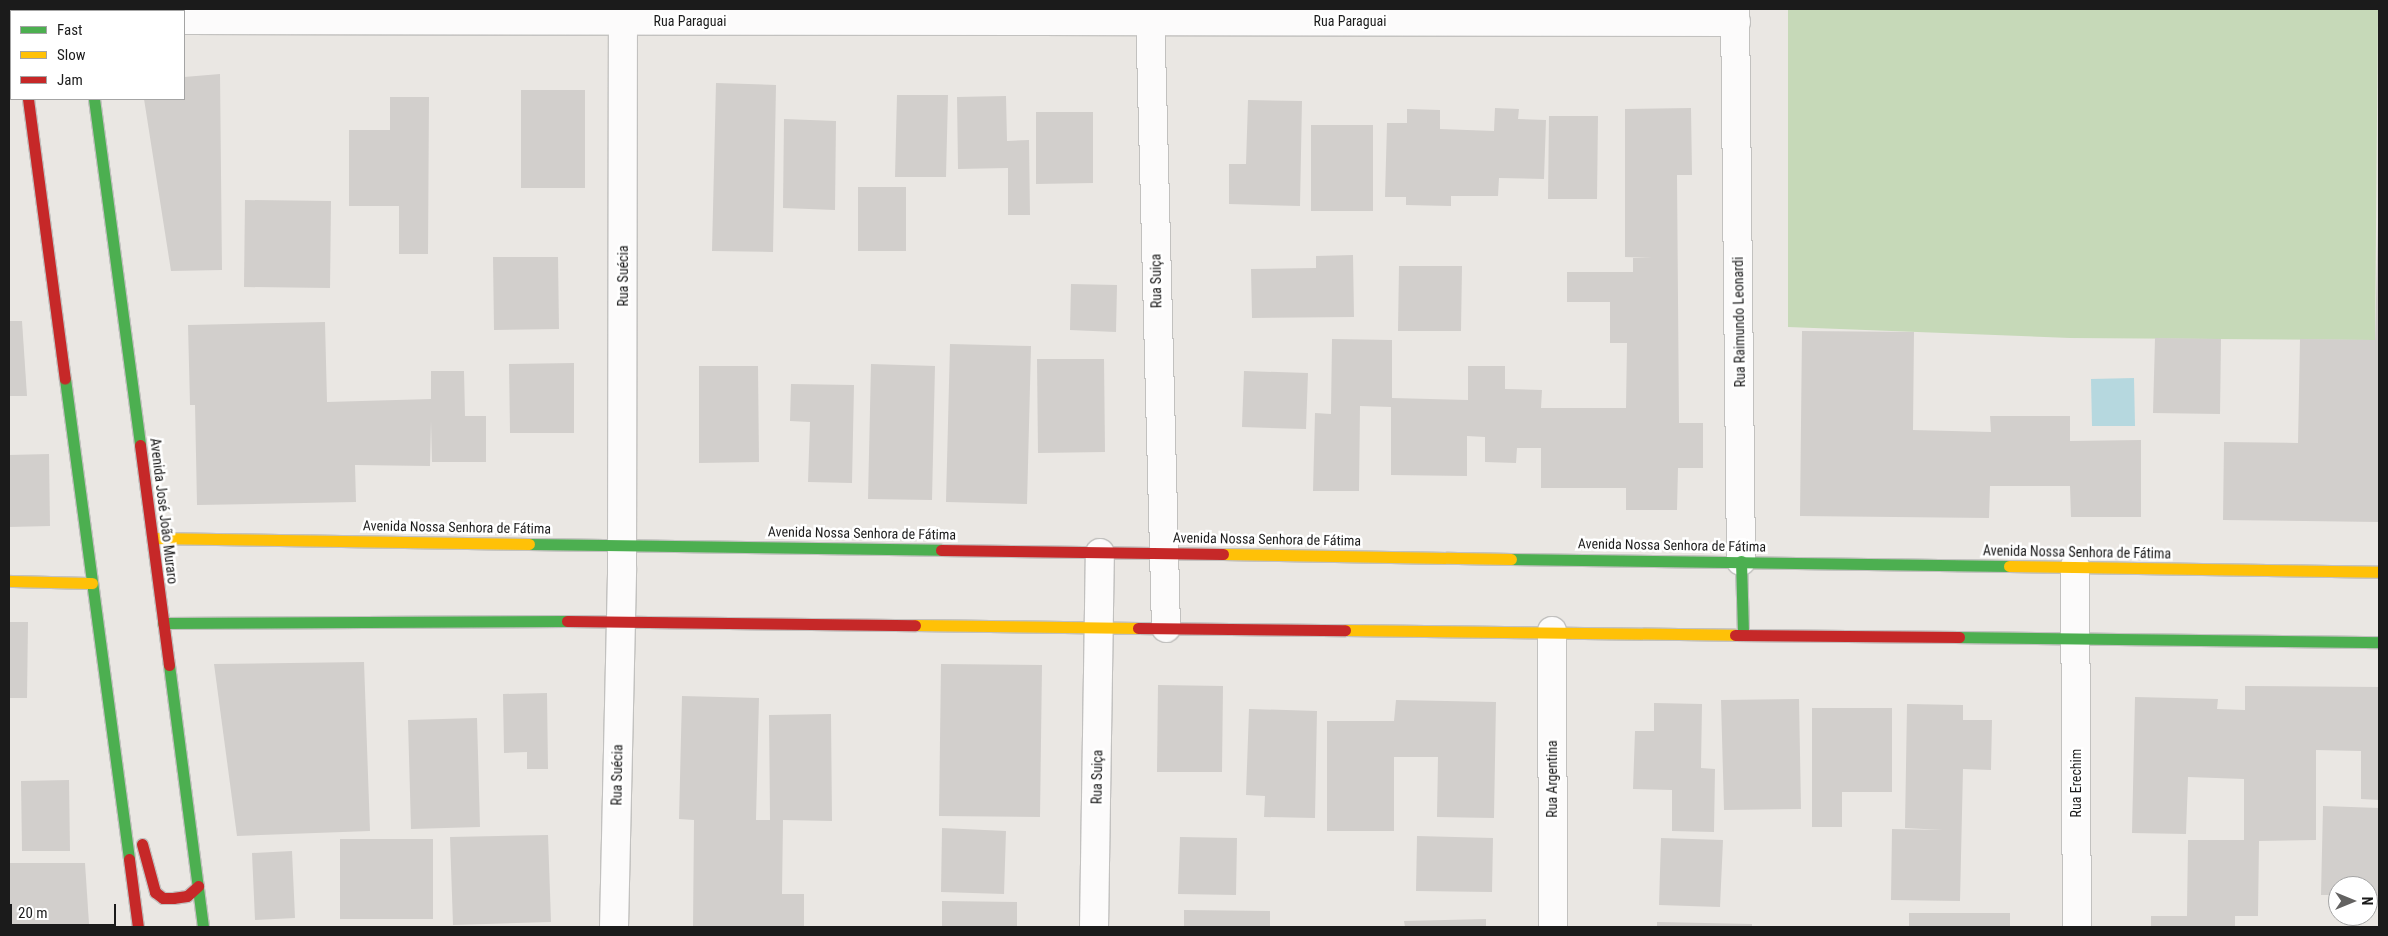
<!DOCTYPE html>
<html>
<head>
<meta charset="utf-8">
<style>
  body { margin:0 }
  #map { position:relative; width:2388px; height:936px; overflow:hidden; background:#eae7e3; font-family:"Roboto Condensed",sans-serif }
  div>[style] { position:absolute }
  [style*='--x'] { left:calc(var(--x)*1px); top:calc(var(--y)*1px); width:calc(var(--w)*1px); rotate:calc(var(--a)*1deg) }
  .forest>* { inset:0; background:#c6d9b8 }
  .water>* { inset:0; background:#b6d8df }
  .building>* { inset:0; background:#d2cfcc }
  .roads { filter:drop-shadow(1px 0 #c2c1bf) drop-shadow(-1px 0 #c2c1bf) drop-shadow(0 1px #c2c1bf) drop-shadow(0 -1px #c2c1bf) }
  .street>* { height:28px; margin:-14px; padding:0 14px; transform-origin:14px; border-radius:14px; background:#fcfbfb }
  .fast>* { height:11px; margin:-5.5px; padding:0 5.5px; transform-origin:5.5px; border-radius:5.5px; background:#4caf50 }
  .slow>* { height:11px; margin:-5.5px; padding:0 5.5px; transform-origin:5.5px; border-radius:5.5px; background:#ffc107 }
  .jam>* { height:11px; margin:-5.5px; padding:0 5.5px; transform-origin:5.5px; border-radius:5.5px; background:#c62828 }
  span { translate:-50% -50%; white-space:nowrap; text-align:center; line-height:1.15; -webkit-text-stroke:5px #fff; paint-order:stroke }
  .street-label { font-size:14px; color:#1b1b1b }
  .frame { position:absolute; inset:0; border:10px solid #1b1b1b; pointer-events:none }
  .legend { position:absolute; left:10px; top:10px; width:175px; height:90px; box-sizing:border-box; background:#fff; border:1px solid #a4a4a4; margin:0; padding:6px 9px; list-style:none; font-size:15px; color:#1b1b1b }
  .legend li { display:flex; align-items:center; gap:10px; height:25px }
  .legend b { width:25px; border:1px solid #a4a4a4 }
  .north { position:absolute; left:2328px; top:876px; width:50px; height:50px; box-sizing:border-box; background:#fff; border:1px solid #a4a4a4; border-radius:50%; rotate:90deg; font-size:14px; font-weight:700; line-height:20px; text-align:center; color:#1b1b1b }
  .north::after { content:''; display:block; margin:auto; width:18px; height:22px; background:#636261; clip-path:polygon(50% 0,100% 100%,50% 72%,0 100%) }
  .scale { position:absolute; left:10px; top:904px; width:106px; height:22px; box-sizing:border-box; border:2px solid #1b1b1b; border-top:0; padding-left:6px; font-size:15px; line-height:18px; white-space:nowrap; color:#1b1b1b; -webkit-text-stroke:4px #fff; paint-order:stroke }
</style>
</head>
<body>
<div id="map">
  <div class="forest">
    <i style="clip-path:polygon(1788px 9px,2378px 9px,2375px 340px,2070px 338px,1788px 327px)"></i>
  </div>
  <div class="water">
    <i style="clip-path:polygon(2134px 378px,2135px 426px,2092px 426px,2091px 379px)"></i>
  </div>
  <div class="building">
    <i style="clip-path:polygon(220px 74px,222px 270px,171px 271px,144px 99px,184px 99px,184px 77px)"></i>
    <i style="clip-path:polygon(716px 83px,776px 85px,773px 252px,712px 251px)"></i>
    <i style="clip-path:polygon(521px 90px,585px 90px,585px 188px,521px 188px)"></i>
    <i style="clip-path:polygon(897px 95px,948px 95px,946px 177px,895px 177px)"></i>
    <i style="clip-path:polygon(1006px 96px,1007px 141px,1029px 140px,1030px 215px,1008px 215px,1008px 168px,958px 169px,957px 97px)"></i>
    <i style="clip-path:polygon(390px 97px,429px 97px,428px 254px,399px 254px,399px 206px,349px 206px,349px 130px,390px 130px)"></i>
    <i style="clip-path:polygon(1248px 100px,1302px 101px,1300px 206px,1229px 204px,1229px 164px,1246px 164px)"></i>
    <i style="clip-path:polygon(1495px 108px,1519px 109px,1518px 119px,1546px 120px,1544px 179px,1499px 178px,1498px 196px,1451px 196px,1451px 206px,1406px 205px,1406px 197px,1385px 197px,1387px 123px,1407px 123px,1407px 109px,1440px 110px,1440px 129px,1494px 131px)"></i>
    <i style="clip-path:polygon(1691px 108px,1692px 175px,1677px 175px,1679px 423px,1703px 423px,1703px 468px,1678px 468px,1677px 510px,1626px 510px,1626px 488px,1541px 488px,1541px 448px,1517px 448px,1516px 463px,1485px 462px,1485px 437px,1467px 436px,1467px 476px,1391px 475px,1391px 407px,1360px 406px,1359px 491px,1313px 491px,1315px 413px,1331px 414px,1332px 339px,1392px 340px,1392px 398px,1468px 400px,1468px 366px,1505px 366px,1505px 389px,1542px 390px,1541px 408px,1626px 408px,1627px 343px,1610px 343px,1610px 302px,1567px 302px,1567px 272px,1633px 272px,1633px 258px,1652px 258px,1625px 257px,1625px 109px)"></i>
    <i style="clip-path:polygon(1036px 112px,1093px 112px,1093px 183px,1036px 184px)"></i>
    <i style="clip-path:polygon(1549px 116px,1598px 116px,1597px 199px,1548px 199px)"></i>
    <i style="clip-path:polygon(784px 119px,836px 121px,835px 210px,783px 208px)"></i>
    <i style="clip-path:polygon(1311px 125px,1373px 125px,1373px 211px,1311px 211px)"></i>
    <i style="clip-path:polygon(858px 187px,906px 187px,906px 251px,858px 251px)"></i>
    <i style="clip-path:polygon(245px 200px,331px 201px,330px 288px,244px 287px)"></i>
    <i style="clip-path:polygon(2378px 222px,2379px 522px,2223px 520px,2224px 442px,2298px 443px,2300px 339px,2375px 340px)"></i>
    <i style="clip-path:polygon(1353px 255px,1354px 317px,1252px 318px,1251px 269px,1316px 268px,1316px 256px)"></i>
    <i style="clip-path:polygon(493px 257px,558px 257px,559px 329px,494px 330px)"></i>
    <i style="clip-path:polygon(1399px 266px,1462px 266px,1461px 331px,1398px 331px)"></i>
    <i style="clip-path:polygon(1071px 284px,1117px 285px,1116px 332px,1070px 330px)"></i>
    <i style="clip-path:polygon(9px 321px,22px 321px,27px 396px,9px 396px)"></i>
    <i style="clip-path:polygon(325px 322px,327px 402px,431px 399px,431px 371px,464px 371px,465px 416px,486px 416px,486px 462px,432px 462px,431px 421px,430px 466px,355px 465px,356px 502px,197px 505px,195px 405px,190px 405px,188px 325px)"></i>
    <i style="clip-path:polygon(1802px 331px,1914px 332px,1913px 430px,1991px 432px,1990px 416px,2070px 416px,2070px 441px,2141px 440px,2141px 517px,2071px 517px,2070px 486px,1990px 486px,1989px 518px,1800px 516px)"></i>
    <i style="clip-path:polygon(2155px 338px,2221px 339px,2220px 414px,2153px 413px)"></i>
    <i style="clip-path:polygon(950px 344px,1031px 346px,1027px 504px,946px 502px)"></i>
    <i style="clip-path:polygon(1037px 359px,1104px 359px,1105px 452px,1038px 453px)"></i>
    <i style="clip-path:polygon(574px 363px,574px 433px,510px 433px,509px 364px)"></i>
    <i style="clip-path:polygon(871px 364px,935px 366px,932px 500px,868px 499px)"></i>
    <i style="clip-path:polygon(699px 366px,758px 366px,759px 462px,699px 463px)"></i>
    <i style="clip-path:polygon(1244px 371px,1308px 373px,1306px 429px,1242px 427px)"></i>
    <i style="clip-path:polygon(791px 384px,854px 385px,852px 483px,808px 482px,810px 422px,790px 421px)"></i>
    <i style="clip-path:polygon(49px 454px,50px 526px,9px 527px,9px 455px)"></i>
    <i style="clip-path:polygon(9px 622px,28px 622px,27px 698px,9px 698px)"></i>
    <i style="clip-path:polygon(364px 662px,370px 831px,237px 836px,214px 664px)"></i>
    <i style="clip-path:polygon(941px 664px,1042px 665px,1040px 817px,939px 816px)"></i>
    <i style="clip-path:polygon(1158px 685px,1223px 686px,1222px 772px,1157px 772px)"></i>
    <i style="clip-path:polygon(2245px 686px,2379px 687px,2379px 800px,2361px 799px,2361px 751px,2316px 750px,2316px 840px,2259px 841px,2258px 916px,2235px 916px,2235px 927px,2151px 927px,2151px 916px,2187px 916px,2188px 840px,2253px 840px,2244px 840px,2244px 779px,2188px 777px,2186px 834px,2132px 833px,2135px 697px,2218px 699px,2217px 709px,2245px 710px)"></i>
    <i style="clip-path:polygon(547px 693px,548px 769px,527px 769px,527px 752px,504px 753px,503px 694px)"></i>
    <i style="clip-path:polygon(682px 696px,759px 698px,756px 820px,770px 820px,769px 715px,831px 714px,832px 821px,783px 820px,782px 894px,804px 894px,804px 927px,693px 927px,694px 820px,679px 819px)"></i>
    <i style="clip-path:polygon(1799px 699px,1801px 809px,1724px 810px,1721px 700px)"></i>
    <i style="clip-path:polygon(1396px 700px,1496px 702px,1494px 818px,1437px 817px,1438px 757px,1394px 757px,1394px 831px,1327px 831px,1327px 721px,1394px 721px)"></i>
    <i style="clip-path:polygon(1654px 703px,1702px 704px,1701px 768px,1715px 769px,1714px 832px,1672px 831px,1672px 790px,1633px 789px,1635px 731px,1654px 731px)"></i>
    <i style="clip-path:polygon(1907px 704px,1963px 705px,1963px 720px,1992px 720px,1991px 770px,1963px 769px,1960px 901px,1891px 900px,1892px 829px,1943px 830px,1905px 828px)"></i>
    <i style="clip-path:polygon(1812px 708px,1892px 708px,1892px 792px,1842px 792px,1842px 827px,1812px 827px)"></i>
    <i style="clip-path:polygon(1249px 709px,1317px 711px,1315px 818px,1264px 817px,1265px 796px,1246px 795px)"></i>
    <i style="clip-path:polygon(477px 718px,480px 827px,411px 829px,408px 720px)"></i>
    <i style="clip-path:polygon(69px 780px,70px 851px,22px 851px,21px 781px)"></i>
    <i style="clip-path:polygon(2323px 806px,2379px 808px,2379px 896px,2368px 896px,2368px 886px,2338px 886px,2338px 895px,2321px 895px)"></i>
    <i style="clip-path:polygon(942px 828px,1006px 831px,1004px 894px,941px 892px)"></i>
    <i style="clip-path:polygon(548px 835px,551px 922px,453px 925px,450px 837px)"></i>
    <i style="clip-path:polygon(1417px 836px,1493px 838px,1492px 892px,1416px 891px)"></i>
    <i style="clip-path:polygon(1180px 837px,1237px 838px,1236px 895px,1178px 894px)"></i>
    <i style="clip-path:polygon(1661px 838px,1723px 840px,1720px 907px,1659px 905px)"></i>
    <i style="clip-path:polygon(340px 839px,433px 839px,433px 919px,340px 919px)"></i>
    <i style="clip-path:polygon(292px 851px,295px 918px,255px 920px,252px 853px)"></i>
    <i style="clip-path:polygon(9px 863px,85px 863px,89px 924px,9px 927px)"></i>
    <i style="clip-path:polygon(942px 901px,1017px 902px,1017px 927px,942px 927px)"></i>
    <i style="clip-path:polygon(1184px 910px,1270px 911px,1270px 927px,1184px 927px)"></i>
    <i style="clip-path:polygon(1909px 913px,2010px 913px,2010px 927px,1909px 927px)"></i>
    <i style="clip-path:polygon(1486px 919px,1486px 927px,1405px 927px,1404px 921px)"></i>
    <i style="clip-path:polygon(1657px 922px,1752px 924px,1752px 927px,1657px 927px)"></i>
  </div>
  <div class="roads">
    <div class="street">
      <i style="--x:1150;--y:9;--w:619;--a:88.52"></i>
      <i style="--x:1735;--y:9;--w:552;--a:89.38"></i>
      <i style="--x:184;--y:20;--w:1552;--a:0.07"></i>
      <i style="--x:2075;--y:566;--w:361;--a:89.7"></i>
      <i style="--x:1552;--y:631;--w:296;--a:89.8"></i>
      <i style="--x:614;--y:927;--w:359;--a:-88.7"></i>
      <i style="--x:622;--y:568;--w:559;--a:-89.9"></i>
      <i style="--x:1094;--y:927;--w:374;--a:-89.1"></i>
    </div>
    <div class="fast">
      <i style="--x:94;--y:99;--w:349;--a:82.4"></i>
      <i style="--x:65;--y:379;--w:484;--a:82.4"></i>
      <i style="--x:529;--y:544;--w:412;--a:0.8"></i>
      <i style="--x:1511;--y:559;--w:498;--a:0.8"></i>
      <i style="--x:1741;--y:561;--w:73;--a:88.4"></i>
      <i style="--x:163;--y:623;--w:404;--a:-0.3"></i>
      <i style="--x:1959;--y:637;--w:420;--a:0.7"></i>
      <i style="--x:169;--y:665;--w:264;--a:82.6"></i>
    </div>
    <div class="slow">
      <i style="--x:16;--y:9;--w:2;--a:90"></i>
      <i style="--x:81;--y:9;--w:2;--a:63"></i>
      <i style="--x:154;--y:538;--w:375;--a:0.9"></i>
      <i style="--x:1223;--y:554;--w:288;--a:1"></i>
      <i style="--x:2009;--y:566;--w:370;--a:0.9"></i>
      <i style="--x:9;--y:581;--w:83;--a:1.4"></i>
      <i style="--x:915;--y:625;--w:223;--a:0.8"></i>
      <i style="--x:1345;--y:630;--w:390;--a:0.7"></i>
    </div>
    <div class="jam">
      <i style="--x:28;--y:99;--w:282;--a:82.5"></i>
      <i style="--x:140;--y:445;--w:222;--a:82.5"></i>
      <i style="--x:941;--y:550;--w:282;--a:0.8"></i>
      <i style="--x:567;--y:621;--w:348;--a:0.7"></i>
      <i style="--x:1138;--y:628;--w:207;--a:0.6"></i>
      <i style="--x:1735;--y:635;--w:224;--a:0.5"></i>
      <i style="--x:142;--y:844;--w:50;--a:74.8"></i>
      <i style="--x:155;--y:892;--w:10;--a:37"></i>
      <i style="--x:163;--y:898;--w:10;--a:0"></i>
      <i style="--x:173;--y:898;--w:14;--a:-8"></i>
      <i style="--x:187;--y:896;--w:15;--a:-42"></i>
      <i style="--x:129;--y:859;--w:69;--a:82.5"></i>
    </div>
  </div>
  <div class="street-label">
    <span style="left:690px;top:21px">Rua Paraguai</span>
    <span style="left:1350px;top:21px">Rua Paraguai</span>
    <span style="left:623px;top:276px;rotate:-90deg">Rua Suécia</span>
    <span style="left:1156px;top:281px;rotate:-91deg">Rua Suiça</span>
    <span style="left:1739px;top:322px;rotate:-91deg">Rua Raimundo Leonardi</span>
    <span style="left:164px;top:511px;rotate:83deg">Avenida José João Muraro</span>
    <span style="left:457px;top:527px;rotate:1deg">Avenida Nossa Senhora de Fátima</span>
    <span style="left:862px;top:533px;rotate:1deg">Avenida Nossa Senhora de Fátima</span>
    <span style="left:1267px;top:539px;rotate:1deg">Avenida Nossa Senhora de Fátima</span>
    <span style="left:1672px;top:545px;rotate:1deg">Avenida Nossa Senhora de Fátima</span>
    <span style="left:2077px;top:552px;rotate:1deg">Avenida Nossa Senhora de Fátima</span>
    <span style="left:617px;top:775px;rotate:-89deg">Rua Suécia</span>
    <span style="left:1097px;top:777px;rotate:-89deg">Rua Suiça</span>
    <span style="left:1552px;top:779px;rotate:-90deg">Rua Argentina</span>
    <span style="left:2076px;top:783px;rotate:-90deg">Rua Erechim</span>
  </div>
  <div class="frame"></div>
  <ul class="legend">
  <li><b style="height:6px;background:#4caf50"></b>Fast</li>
  <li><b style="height:6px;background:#ffc107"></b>Slow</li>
  <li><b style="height:6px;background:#c62828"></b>Jam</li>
  </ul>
  <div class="north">N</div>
  <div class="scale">20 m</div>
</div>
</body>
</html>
